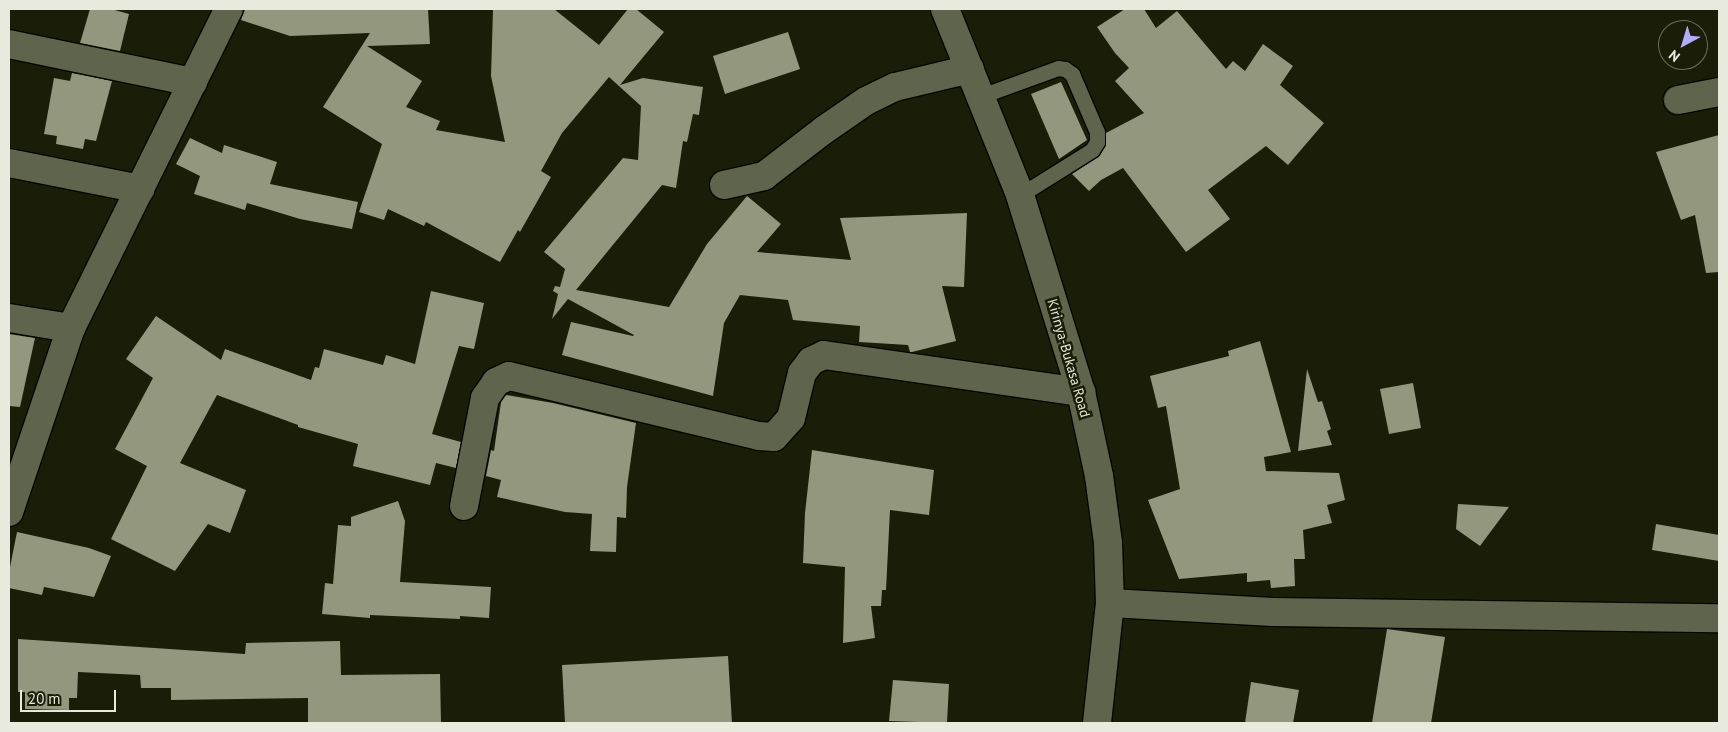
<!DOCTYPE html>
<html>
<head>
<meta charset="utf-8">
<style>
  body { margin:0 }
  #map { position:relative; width:1728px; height:732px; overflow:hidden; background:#1a1d08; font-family:"PT Sans",sans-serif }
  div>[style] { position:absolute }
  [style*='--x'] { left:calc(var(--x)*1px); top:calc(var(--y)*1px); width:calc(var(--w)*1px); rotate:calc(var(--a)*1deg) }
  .building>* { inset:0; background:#92977e }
  .roads { filter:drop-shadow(1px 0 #050700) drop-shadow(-1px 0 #050700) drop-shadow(0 1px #050700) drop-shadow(0 -1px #050700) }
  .lane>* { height:15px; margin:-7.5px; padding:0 7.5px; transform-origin:7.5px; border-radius:7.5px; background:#5f644c }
  .street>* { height:28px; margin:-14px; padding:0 14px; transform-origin:14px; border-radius:14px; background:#5f644c }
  span { translate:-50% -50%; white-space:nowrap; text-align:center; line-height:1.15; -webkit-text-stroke:5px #1a1d08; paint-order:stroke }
  .street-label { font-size:14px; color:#e7eadc }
  .frame { position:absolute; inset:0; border:10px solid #e7eadc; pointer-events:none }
  .north { position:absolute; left:1658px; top:20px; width:50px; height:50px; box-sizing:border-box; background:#1a1d08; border:1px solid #6c6f5d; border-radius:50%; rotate:219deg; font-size:14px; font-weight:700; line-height:20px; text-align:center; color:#e7eadc }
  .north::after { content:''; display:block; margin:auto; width:18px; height:22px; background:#b1adfa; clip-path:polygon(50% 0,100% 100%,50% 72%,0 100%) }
  .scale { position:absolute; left:20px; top:690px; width:96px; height:22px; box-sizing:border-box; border:2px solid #e7eadc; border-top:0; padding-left:6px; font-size:15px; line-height:18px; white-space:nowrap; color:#e7eadc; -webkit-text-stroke:4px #1a1d08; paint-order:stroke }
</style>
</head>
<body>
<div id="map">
  <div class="building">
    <i style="clip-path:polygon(90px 9px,111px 9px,129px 14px,120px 51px,80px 43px)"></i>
    <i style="clip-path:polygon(245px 9px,428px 9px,430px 44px,367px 46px,422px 81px,406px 107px,440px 121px,436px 130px,505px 142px,491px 76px,493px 9px,554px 9px,599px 45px,628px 9px,636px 9px,664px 32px,620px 85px,643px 78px,703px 87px,699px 115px,693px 114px,687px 142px,683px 141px,676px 188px,662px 185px,576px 290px,669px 307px,707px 244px,747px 196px,781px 224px,757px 252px,851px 260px,840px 218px,967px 213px,964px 287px,942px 286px,956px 341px,912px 352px,910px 352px,908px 345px,859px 342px,860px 326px,793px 320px,788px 300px,740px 295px,724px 323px,713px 396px,562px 355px,571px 322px,633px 336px,634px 335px,568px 299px,552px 319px,558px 294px,553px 291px,555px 286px,560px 287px,565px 269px,544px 252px,623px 158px,638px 160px,641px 106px,609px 77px,562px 133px,541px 171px,551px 177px,520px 232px,518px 230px,500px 262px,426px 222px,424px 226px,388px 209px,384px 220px,359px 212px,382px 144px,323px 107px,370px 33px,290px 36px,241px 20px)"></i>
    <i style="clip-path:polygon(1125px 9px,1144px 9px,1156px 28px,1177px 11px,1226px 69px,1233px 61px,1245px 71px,1263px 44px,1293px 66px,1280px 85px,1324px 123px,1288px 165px,1266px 146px,1208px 190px,1230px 219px,1186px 252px,1123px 168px,1101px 180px,1089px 191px,1072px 174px,1100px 155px,1105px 146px,1106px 133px,1144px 113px,1115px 81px,1129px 68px,1115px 53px,1097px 27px)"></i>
    <i style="clip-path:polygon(788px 32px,800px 69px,725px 94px,713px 56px)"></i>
    <i style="clip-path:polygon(72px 73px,112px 81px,96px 141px,85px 139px,83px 149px,56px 144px,57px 136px,44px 134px,54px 78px,70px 81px)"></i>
    <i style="clip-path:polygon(1061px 82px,1087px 140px,1059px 159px,1031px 94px)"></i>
    <i style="clip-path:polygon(1719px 135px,1719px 272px,1706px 273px,1695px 215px,1681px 220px,1656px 152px)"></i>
    <i style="clip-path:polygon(190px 138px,222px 153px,224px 145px,277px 162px,270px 184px,358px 202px,352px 229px,300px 219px,247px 203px,245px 210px,194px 194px,200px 176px,176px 164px)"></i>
    <i style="clip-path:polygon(431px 291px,484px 303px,474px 349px,459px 346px,432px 434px,461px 442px,456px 468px,436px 463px,430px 485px,353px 466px,358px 444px,298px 427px,298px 425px,217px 395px,180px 463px,246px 490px,230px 533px,208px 524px,175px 571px,111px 539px,147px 466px,115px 449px,153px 378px,126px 359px,156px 316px,221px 360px,225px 349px,311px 380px,315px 367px,319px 368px,324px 349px,383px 365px,386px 355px,415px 364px)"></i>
    <i style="clip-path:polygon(9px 334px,35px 338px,20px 407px,9px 406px)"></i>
    <i style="clip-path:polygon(1260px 341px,1291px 452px,1264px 457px,1266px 471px,1339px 473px,1345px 500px,1327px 505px,1332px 523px,1303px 530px,1305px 559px,1294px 559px,1295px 586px,1271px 588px,1270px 580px,1247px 582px,1247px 573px,1179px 579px,1148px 500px,1180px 489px,1166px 406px,1158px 408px,1150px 376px,1229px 356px,1228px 351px)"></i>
    <i style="clip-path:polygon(1307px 369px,1318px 402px,1322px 401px,1331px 429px,1327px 431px,1332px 445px,1298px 451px)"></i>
    <i style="clip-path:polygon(1413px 383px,1421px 428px,1389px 434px,1380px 389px)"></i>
    <i style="clip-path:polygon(506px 395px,553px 403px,636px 423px,627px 487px,626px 518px,617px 517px,616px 552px,590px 551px,592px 514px,565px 512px,497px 497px,501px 480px,486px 476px,491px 450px,494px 451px,501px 402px)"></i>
    <i style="clip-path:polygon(812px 450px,934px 470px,929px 515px,890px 510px,886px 590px,882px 590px,881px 606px,871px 606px,875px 638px,843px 643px,845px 567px,803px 563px,805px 513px)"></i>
    <i style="clip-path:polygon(398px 501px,405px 521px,400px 582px,491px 587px,489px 618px,460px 616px,460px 619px,370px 615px,370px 618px,322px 614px,325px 583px,333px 584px,338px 525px,351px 526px,351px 517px)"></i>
    <i style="clip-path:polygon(1458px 504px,1509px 507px,1480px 546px,1456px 529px)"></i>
    <i style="clip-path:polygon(1656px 524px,1719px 535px,1719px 561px,1652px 550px)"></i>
    <i style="clip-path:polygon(17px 532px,89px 548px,111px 556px,94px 597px,44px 587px,42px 595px,9px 588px,9px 572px)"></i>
    <i style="clip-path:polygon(1387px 629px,1445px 637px,1431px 723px,1372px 723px)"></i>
    <i style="clip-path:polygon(18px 639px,245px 654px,246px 643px,340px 641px,341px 675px,440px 674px,441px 723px,308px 723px,308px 698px,171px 700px,171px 688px,141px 688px,140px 675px,78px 672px,77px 698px,69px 698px,69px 710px,25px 709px,25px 692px,18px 692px)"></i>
    <i style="clip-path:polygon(728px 656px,732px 723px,565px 723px,562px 665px)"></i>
    <i style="clip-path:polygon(893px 680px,949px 684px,947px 723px,889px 721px)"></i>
    <i style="clip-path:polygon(1251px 682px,1299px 690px,1293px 723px,1245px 723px)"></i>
  </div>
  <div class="roads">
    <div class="lane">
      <i style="--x:981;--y:96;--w:82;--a:-20"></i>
      <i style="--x:1058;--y:68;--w:7;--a:8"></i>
      <i style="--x:1065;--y:69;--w:9;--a:36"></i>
      <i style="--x:1072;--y:74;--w:63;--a:66.7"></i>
      <i style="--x:1097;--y:132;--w:10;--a:90"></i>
      <i style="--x:1097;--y:142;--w:9;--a:122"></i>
      <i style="--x:1092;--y:150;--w:85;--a:148"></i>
    </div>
    <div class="street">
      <i style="--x:945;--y:9;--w:201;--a:68"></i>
      <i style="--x:1020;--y:195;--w:206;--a:72.8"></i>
      <i style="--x:1081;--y:392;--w:86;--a:77.9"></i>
      <i style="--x:1099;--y:476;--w:68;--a:82.3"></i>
      <i style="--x:1108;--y:543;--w:60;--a:88.1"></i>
      <i style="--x:1110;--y:603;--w:121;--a:96.2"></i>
      <i style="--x:9;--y:44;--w:188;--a:11.7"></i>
      <i style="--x:1678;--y:100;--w:42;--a:-11"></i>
      <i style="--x:9;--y:163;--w:134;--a:11.2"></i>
      <i style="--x:724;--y:185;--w:41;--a:-12.7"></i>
      <i style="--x:764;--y:176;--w:76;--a:-37.5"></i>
      <i style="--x:824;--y:130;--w:51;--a:-34.6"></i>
      <i style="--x:866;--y:101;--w:32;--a:-26"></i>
      <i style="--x:895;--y:87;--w:77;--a:-13.5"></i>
      <i style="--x:9;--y:318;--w:63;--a:9.2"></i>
      <i style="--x:464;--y:506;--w:110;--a:-79"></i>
      <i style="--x:485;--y:398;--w:19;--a:-55"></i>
      <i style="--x:496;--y:382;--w:14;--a:-25"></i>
      <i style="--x:509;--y:376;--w:257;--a:13.5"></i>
      <i style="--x:759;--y:436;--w:15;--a:4"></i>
      <i style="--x:774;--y:437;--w:25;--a:-48"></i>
      <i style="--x:791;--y:418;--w:46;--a:-76.3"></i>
      <i style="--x:802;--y:373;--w:15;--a:-53"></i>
      <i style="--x:811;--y:361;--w:14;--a:-25"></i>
      <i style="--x:824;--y:355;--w:260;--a:8.2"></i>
      <i style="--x:9;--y:512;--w:194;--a:-71.4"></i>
      <i style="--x:71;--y:328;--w:356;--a:-63.7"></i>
      <i style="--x:1110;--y:603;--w:163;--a:3.2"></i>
      <i style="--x:1273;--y:612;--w:446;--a:0.8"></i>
    </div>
  </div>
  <div class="street-label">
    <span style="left:1069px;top:358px;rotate:74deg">Kirinya-Bukasa Road</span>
  </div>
  <div class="frame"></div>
  <div class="north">N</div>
  <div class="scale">20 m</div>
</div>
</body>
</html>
